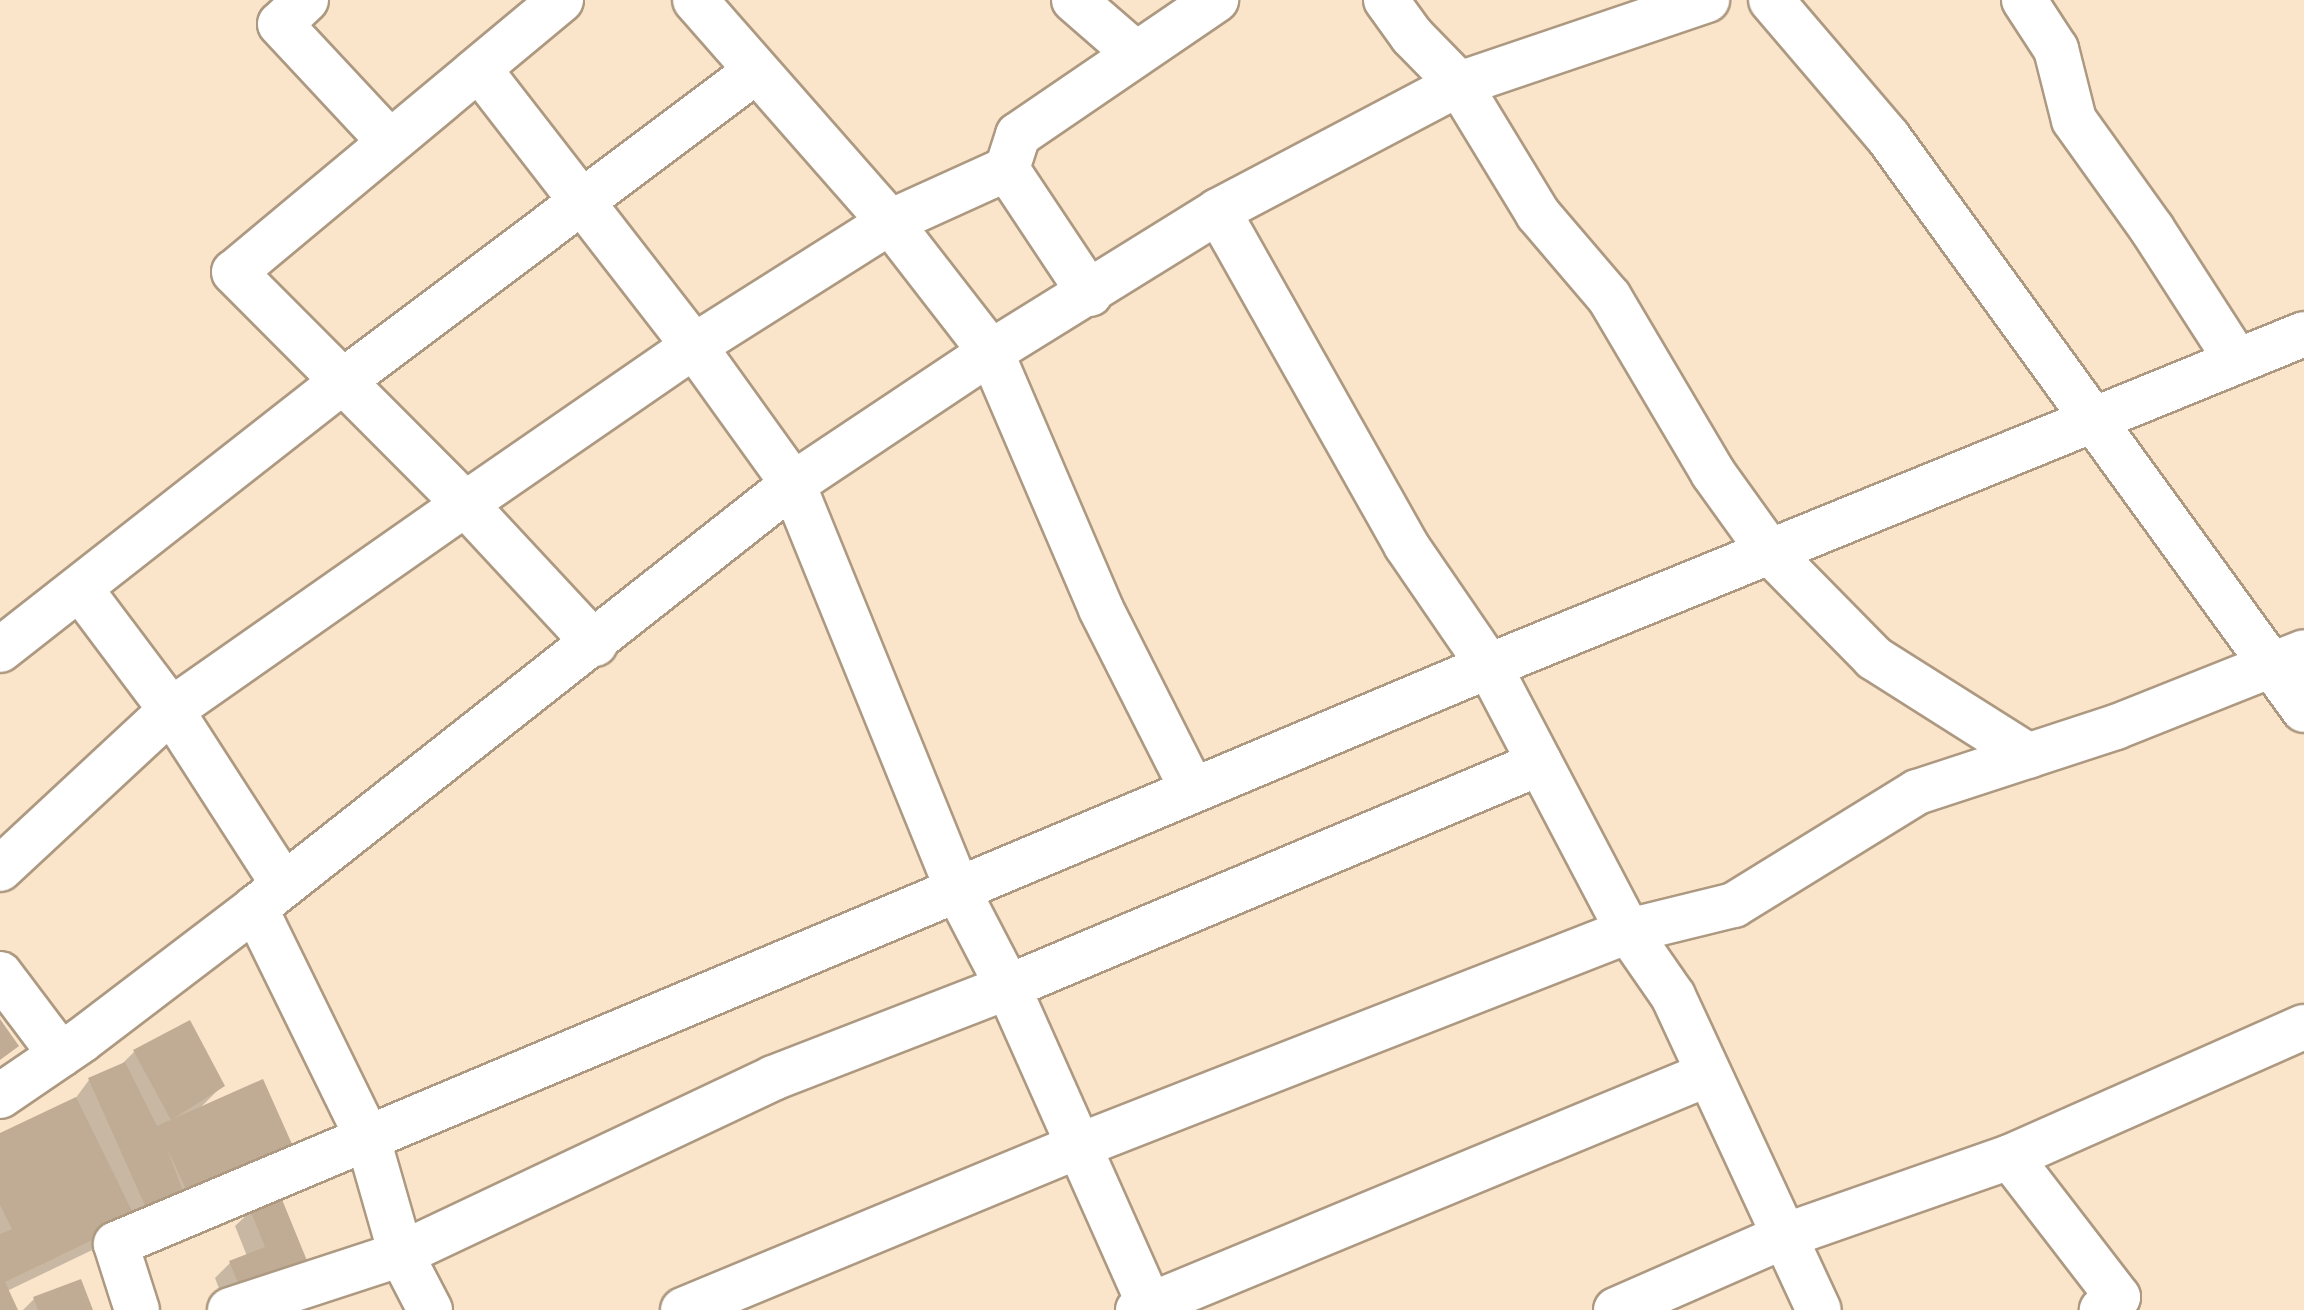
<!DOCTYPE html>
<html>
<head>
<meta charset="utf-8">
<style>
  body { margin:0 }
  #map { position:relative; width:2304px; height:1310px; overflow:hidden; background:#fae5cb; font-family:"Playfair Display",serif }
  div>[style] { position:absolute }
  [style*='--x'] { left:calc(var(--x)*1px); top:calc(var(--y)*1px); width:calc(var(--w)*1px); rotate:calc(var(--a)*1deg) }
  .shadow>* { inset:0; background:#0003 }
  .building>* { inset:0; background:#c0ac94 }
  .roads { filter:drop-shadow(2px 0 #ad9981) drop-shadow(-2px 0 #ad9981) drop-shadow(0 2px #ad9981) drop-shadow(0 -2px #ad9981) }
  .street>* { height:44px; margin:-22px; padding:0 22px; transform-origin:22px; border-radius:22px; background:#fff }
  span { translate:-50% -50%; white-space:nowrap; text-align:center; line-height:1.15; -webkit-text-stroke:8px #fff; paint-order:stroke }
</style>
</head>
<body>
<div id="map">
  <div class="shadow">
    <i style="clip-path:polygon(135px 1051px,223px 1085px,199px 1109px,294px 1153px,7px 1291px,16px 1310px,0 1310px,0 1136px,75px 1099px,89px 1080px,119px 1067px)"></i>
    <i style="clip-path:polygon(251px 1211px,308px 1268px,227px 1309px,215px 1278px,230px 1263px,247px 1256px,235px 1226px)"></i>
    <i style="clip-path:polygon(34px 1299px,91px 1310px,23px 1310px)"></i>
  </div>
  <div class="building">
    <i style="clip-path:polygon(0 1019px,19px 1046px,0 1060px)"></i>
    <i style="clip-path:polygon(190px 1020px,225px 1086px,171px 1120px,133px 1050px)"></i>
    <i style="clip-path:polygon(125px 1062px,157px 1126px,263px 1079px,296px 1153px,191px 1200px,166px 1146px,184px 1194px,147px 1210px,88px 1078px)"></i>
    <i style="clip-path:polygon(76px 1097px,136px 1219px,5px 1282px,18px 1310px,0 1310px,0 1234px,12px 1229px,0 1205px,0 1133px)"></i>
    <i style="clip-path:polygon(281px 1197px,310px 1268px,243px 1295px,229px 1261px,265px 1247px,250px 1209px)"></i>
    <i style="clip-path:polygon(81px 1279px,93px 1310px,38px 1310px,33px 1297px)"></i>
  </div>
  <div class="roads">
    <div class="street">
      <i style="--x:306;--y:0;--w:35;--a:137"></i>
      <i style="--x:280;--y:24;--w:161;--a:47"></i>
      <i style="--x:561;--y:0;--w:425;--a:140.2"></i>
      <i style="--x:234;--y:272;--w:327;--a:45.1"></i>
      <i style="--x:465;--y:504;--w:191;--a:47.1"></i>
      <i style="--x:695;--y:0;--w:295;--a:48.7"></i>
      <i style="--x:890;--y:222;--w:165;--a:52.2"></i>
      <i style="--x:991;--y:352;--w:280;--a:66.8"></i>
      <i style="--x:1101;--y:609;--w:202;--a:63.2"></i>
      <i style="--x:1074;--y:0;--w:81;--a:41"></i>
      <i style="--x:1386;--y:0;--w:44;--a:54.2"></i>
      <i style="--x:1412;--y:36;--w:67;--a:45.6"></i>
      <i style="--x:1459;--y:84;--w:152;--a:58.7"></i>
      <i style="--x:1538;--y:214;--w:109;--a:49.5"></i>
      <i style="--x:1609;--y:297;--w:204;--a:59.4"></i>
      <i style="--x:1713;--y:473;--w:96;--a:54.3"></i>
      <i style="--x:1769;--y:551;--w:150;--a:45.5"></i>
      <i style="--x:1874;--y:658;--w:183;--a:32.3"></i>
      <i style="--x:1771;--y:0;--w:180;--a:49.5"></i>
      <i style="--x:1888;--y:137;--w:708;--a:54.02"></i>
      <i style="--x:2024;--y:0;--w:59;--a:56.9"></i>
      <i style="--x:2056;--y:49;--w:73;--a:75.8"></i>
      <i style="--x:2074;--y:120;--w:134;--a:54.4"></i>
      <i style="--x:2152;--y:229;--w:157;--a:57.2"></i>
      <i style="--x:479;--y:69;--w:351;--a:52.2"></i>
      <i style="--x:694;--y:346;--w:170;--a:54.3"></i>
      <i style="--x:793;--y:484;--w:439;--a:67.9"></i>
      <i style="--x:958;--y:891;--w:108;--a:62.5"></i>
      <i style="--x:1008;--y:987;--w:354;--a:66"></i>
      <i style="--x:1218;--y:211;--w:383;--a:60.6"></i>
      <i style="--x:1406;--y:545;--w:147;--a:55.6"></i>
      <i style="--x:1489;--y:666;--w:299;--a:62.3"></i>
      <i style="--x:1628;--y:931;--w:79;--a:55.3"></i>
      <i style="--x:1673;--y:996;--w:346;--a:65.1"></i>
      <i style="--x:1090;--y:294;--w:150;--a:-123.6"></i>
      <i style="--x:1007;--y:169;--w:36;--a:-72"></i>
      <i style="--x:1018;--y:135;--w:240;--a:-34.3"></i>
      <i style="--x:81;--y:590;--w:150;--a:53.1"></i>
      <i style="--x:171;--y:710;--w:207;--a:57.2"></i>
      <i style="--x:0;--y:650;--w:436;--a:-38.1"></i>
      <i style="--x:343;--y:381;--w:516;--a:-36.89"></i>
      <i style="--x:0;--y:869;--w:233;--a:-42.9"></i>
      <i style="--x:171;--y:710;--w:359;--a:-35"></i>
      <i style="--x:465;--y:504;--w:278;--a:-34.6"></i>
      <i style="--x:694;--y:346;--w:232;--a:-32.3"></i>
      <i style="--x:890;--y:222;--w:128;--a:-24.4"></i>
      <i style="--x:255;--y:908;--w:257;--a:63.9"></i>
      <i style="--x:368;--y:1139;--w:120;--a:74"></i>
      <i style="--x:401;--y:1254;--w:63;--a:62.6"></i>
      <i style="--x:0;--y:974;--w:101;--a:53"></i>
      <i style="--x:0;--y:1096;--w:99;--a:-34.3"></i>
      <i style="--x:82;--y:1040;--w:218;--a:-37.3"></i>
      <i style="--x:255;--y:908;--w:685;--a:-38.24"></i>
      <i style="--x:793;--y:484;--w:238;--a:-33.7"></i>
      <i style="--x:991;--y:352;--w:267;--a:-31.8"></i>
      <i style="--x:1218;--y:211;--w:272;--a:-27.8"></i>
      <i style="--x:1459;--y:84;--w:262;--a:-18.7"></i>
      <i style="--x:2010;--y:1157;--w:177;--a:52.4"></i>
      <i style="--x:2118;--y:1297;--w:21;--a:141"></i>
      <i style="--x:137;--y:1310;--w:69;--a:-107.7"></i>
      <i style="--x:116;--y:1244;--w:1490;--a:-22.83"></i>
      <i style="--x:1489;--y:666;--w:880;--a:-22.16"></i>
      <i style="--x:230;--y:1310;--w:180;--a:-18.1"></i>
      <i style="--x:401;--y:1254;--w:412;--a:-25.3"></i>
      <i style="--x:773;--y:1078;--w:252;--a:-21.2"></i>
      <i style="--x:1008;--y:987;--w:577;--a:-22.83"></i>
      <i style="--x:683;--y:1310;--w:425;--a:-22.5"></i>
      <i style="--x:1076;--y:1147;--w:593;--a:-21.37"></i>
      <i style="--x:1628;--y:931;--w:109;--a:-13.8"></i>
      <i style="--x:1734;--y:905;--w:215;--a:-31.7"></i>
      <i style="--x:1917;--y:792;--w:209;--a:-18.1"></i>
      <i style="--x:2116;--y:727;--w:202;--a:-21.7"></i>
      <i style="--x:1138;--y:1310;--w:617;--a:-22.49"></i>
      <i style="--x:1616;--y:1310;--w:187;--a:-23.7"></i>
      <i style="--x:1787;--y:1235;--w:236;--a:-19.3"></i>
      <i style="--x:2010;--y:1157;--w:321;--a:-23.9"></i>
    </div>
  </div>
</div>
</body>
</html>
